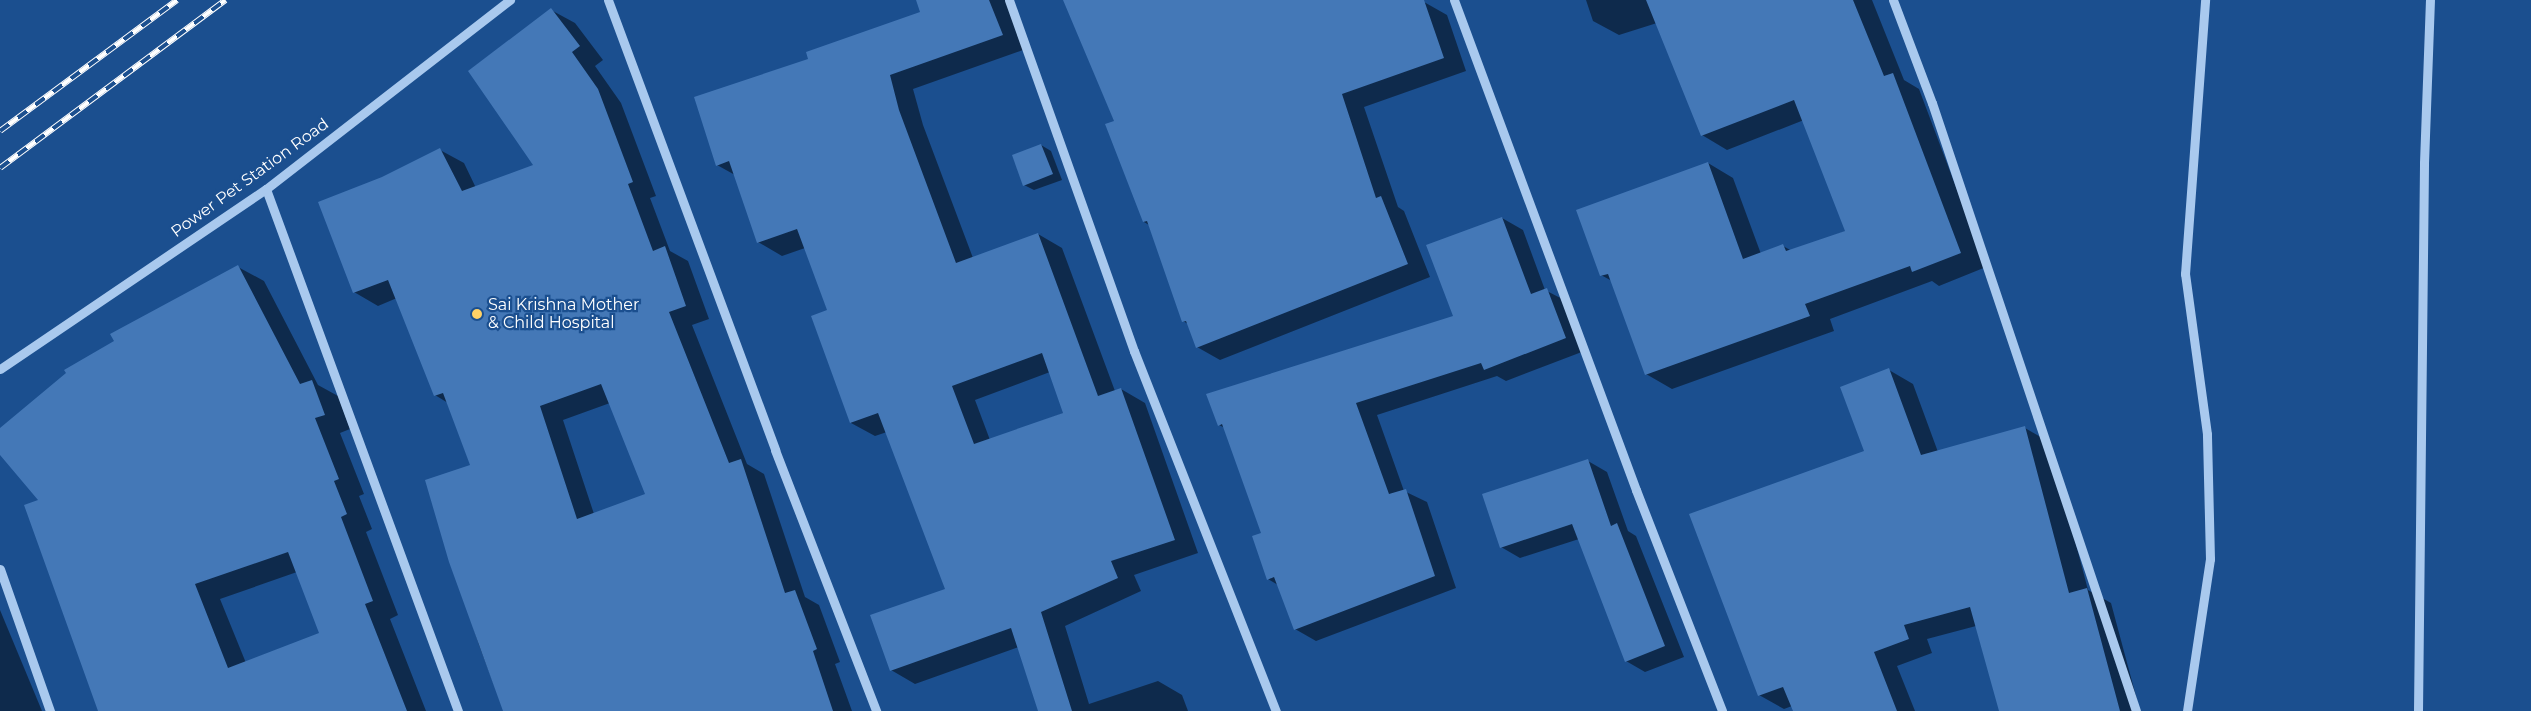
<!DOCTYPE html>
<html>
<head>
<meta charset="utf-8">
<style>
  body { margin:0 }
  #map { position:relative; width:2531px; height:711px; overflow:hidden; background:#1b4f8f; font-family:Montserrat,sans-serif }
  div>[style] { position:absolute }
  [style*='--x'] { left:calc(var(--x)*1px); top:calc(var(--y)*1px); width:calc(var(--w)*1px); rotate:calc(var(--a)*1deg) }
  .shadow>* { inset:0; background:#0007 }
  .building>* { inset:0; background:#4478b7 }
  .minor>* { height:9px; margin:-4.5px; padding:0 4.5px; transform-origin:4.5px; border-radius:4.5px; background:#a9c9ee }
  .rail>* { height:5.5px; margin-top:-2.75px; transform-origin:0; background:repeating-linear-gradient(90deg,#1b4f8f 0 11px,#fff 0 22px); box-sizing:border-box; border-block:1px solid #fff }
  .dots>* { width:14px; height:14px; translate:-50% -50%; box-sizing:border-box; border:2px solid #1b4f8f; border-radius:50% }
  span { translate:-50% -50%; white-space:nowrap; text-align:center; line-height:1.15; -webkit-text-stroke:4.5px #1b4f8f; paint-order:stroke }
  .street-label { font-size:16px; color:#fff }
  .poi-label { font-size:16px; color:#fff }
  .left { translate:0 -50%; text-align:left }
</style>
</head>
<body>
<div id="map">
  <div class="shadow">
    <i style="clip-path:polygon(evenodd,917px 0,1009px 0,1026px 49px,913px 89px,923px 125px,973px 258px,1038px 234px,1062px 248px,1115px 391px,1121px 389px,1145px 403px,1198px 553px,1134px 575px,1141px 591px,1065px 626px,1089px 704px,1158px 681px,1182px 695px,1188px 711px,1039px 711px,1019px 647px,915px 684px,891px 670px,946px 589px,887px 432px,875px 436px,851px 423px,812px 317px,828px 311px,805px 248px,782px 256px,758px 242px,735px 175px,717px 165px,810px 60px,922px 12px,917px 0,1050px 372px,1064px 413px,990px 440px,975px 400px,1050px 372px)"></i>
    <i style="clip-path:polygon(1064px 0,1408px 0,1424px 2px,1447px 15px,1466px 71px,1364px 107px,1398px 207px,1404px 211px,1430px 277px,1220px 360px,1197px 347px,1188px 324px,1183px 321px,1149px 225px,1144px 222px,1115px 122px)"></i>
    <i style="clip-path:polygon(1586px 0,1872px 0,1904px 80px,1919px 89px,1986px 267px,1939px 286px,1932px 281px,1830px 319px,1834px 331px,1672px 389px,1646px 374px,1612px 281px,1601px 275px,1708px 163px,1733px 178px,1761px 254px,1783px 246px,1792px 251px,1846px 231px,1804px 120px,1727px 150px,1702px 135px,1657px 23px,1619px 35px,1593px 21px)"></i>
    <i style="clip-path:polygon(evenodd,551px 10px,575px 23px,603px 60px,595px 66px,621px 103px,656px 196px,650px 198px,670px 251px,688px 261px,709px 319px,692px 325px,747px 464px,764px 474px,805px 597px,819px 605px,840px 662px,835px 664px,852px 711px,504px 711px,479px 645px,426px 481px,471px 466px,448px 403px,435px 395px,397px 298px,378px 306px,354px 292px,382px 178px,440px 150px,464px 163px,476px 188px,535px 165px,551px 10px,610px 403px,647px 495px,594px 514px,563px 420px,610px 403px)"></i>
    <i style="clip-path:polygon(1041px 145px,1051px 151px,1062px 180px,1034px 190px,1024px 185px)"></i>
    <i style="clip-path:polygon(1502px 218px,1523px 230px,1545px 290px,1568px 302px,1587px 350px,1506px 381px,1497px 376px,1377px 415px,1404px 491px,1427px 502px,1456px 588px,1316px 641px,1295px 629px,1278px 585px,1268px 579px,1262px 534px,1225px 428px,1219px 425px,1454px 317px)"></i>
    <i style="clip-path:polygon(evenodd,238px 267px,264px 281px,318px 385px,338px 396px,350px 429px,340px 433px,364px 494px,359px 496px,372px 529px,366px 532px,398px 615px,390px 619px,426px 711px,99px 711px,40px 500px,0 453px,0 430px,238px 267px,297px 572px,321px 634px,246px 663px,220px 599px,297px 572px)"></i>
    <i style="clip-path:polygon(1889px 370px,1913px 384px,1938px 452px,2025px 428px,2049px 442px,2088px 590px,2111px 603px,2140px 711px,2000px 711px,1976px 626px,1927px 639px,1932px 653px,1897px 666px,1915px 711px,1794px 711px,1792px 706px,1784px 709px,1759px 695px,1865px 452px)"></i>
    <i style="clip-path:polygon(1588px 461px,1607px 472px,1628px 531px,1636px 536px,1684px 657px,1645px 672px,1626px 661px,1579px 539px,1520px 558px,1501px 547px)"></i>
    <i style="clip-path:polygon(0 610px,42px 711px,0 711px)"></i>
  </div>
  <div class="building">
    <i style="clip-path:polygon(evenodd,916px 0,989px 0,1003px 35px,890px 75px,899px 110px,956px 263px,1038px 233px,1098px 396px,1121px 388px,1175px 540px,1111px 561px,1118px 578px,1041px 612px,1072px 711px,1038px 711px,1011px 628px,890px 671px,870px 615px,945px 589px,878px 413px,850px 423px,811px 316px,827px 310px,797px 229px,757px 243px,729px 161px,716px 166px,694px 97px,808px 59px,806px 52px,920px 12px,916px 0,1042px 353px,1063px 413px,974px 444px,952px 386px,1042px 353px)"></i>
    <i style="clip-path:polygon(1063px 0,1424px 0,1444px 58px,1342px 94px,1376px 198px,1381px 196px,1408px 264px,1196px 348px,1186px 321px,1182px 322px,1147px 221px,1143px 222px,1105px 124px,1114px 121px)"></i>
    <i style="clip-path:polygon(1646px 0,1853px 0,1884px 76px,1893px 73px,1961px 253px,1912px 272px,1910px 266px,1805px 304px,1810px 316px,1645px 375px,1608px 274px,1600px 276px,1576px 210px,1708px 162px,1743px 259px,1783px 244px,1786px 251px,1845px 231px,1794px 100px,1701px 136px)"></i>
    <i style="clip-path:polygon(evenodd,551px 8px,580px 46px,572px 52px,598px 89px,633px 182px,628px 184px,653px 251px,665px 246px,686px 306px,669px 312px,729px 463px,741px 459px,785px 593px,795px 590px,817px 649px,813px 651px,833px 711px,503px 711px,449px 562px,425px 480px,470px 465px,443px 393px,434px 396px,388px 280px,353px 293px,318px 202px,382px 177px,440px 148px,462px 191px,533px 165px,468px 71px,551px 8px,601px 384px,645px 494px,577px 519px,540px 406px,601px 384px)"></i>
    <i style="clip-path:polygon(1041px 144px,1053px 174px,1023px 186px,1012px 155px)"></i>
    <i style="clip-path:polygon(1502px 217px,1531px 294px,1547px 288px,1566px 338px,1484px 370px,1481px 363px,1356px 403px,1389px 494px,1406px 489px,1435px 576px,1294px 630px,1274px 577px,1267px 580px,1252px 536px,1261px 533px,1222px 424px,1218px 426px,1206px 394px,1453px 316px,1426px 245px)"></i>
    <i style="clip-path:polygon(evenodd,238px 265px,300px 384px,312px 380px,325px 415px,315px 418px,339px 479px,334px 481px,347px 514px,341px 517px,373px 601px,365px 604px,407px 711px,98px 711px,24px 505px,38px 500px,0 455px,0 428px,66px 373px,64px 370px,114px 341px,110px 334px,238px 265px,288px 552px,319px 633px,228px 668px,195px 584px,288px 552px)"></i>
    <i style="clip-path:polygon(1889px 368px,1921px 455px,2025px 426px,2069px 593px,2087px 588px,2120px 711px,1999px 711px,1970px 607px,1904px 625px,1909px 639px,1874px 652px,1897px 711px,1793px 711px,1783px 687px,1758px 696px,1689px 514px,1864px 451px,1840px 387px)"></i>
    <i style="clip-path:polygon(1588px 459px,1611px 526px,1617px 523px,1665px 646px,1625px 662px,1572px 524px,1500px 548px,1482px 494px)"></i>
  </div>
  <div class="minor">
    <i style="--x:608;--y:0;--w:480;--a:69.6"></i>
    <i style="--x:775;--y:450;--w:280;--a:68.8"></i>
    <i style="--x:1009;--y:0;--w:373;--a:70.4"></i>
    <i style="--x:1134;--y:351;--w:387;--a:68.5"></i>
    <i style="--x:1454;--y:0;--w:523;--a:69.62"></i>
    <i style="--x:1636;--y:490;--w:237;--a:68.7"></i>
    <i style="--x:1893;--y:0;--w:110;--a:69.3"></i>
    <i style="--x:1932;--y:103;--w:641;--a:71.45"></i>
    <i style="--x:266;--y:189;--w:556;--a:69.81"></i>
    <i style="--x:0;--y:369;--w:321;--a:-34.1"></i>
    <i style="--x:266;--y:189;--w:309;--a:-37.8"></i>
    <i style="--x:0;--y:569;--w:151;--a:70.6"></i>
    <i style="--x:2187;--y:711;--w:154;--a:-81.4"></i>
    <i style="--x:2210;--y:559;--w:125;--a:-91.4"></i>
    <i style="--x:2207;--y:434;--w:162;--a:-97.8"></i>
    <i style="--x:2185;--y:274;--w:275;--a:-85.8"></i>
    <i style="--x:2418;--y:711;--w:548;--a:-89.37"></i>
    <i style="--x:2424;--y:163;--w:163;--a:-87.9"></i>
  </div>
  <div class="rail">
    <i style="--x:0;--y:131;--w:220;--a:-36.5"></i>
    <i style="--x:0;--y:168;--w:281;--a:-36.7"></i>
  </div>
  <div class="dots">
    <i style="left:477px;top:314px;background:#ffd166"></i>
  </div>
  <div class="street-label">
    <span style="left:250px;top:178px;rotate:-36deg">Power Pet Station Road</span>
  </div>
  <div class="poi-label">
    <span class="left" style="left:488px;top:314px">Sai Krishna Mother<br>&amp; Child Hospital</span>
  </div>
</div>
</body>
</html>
